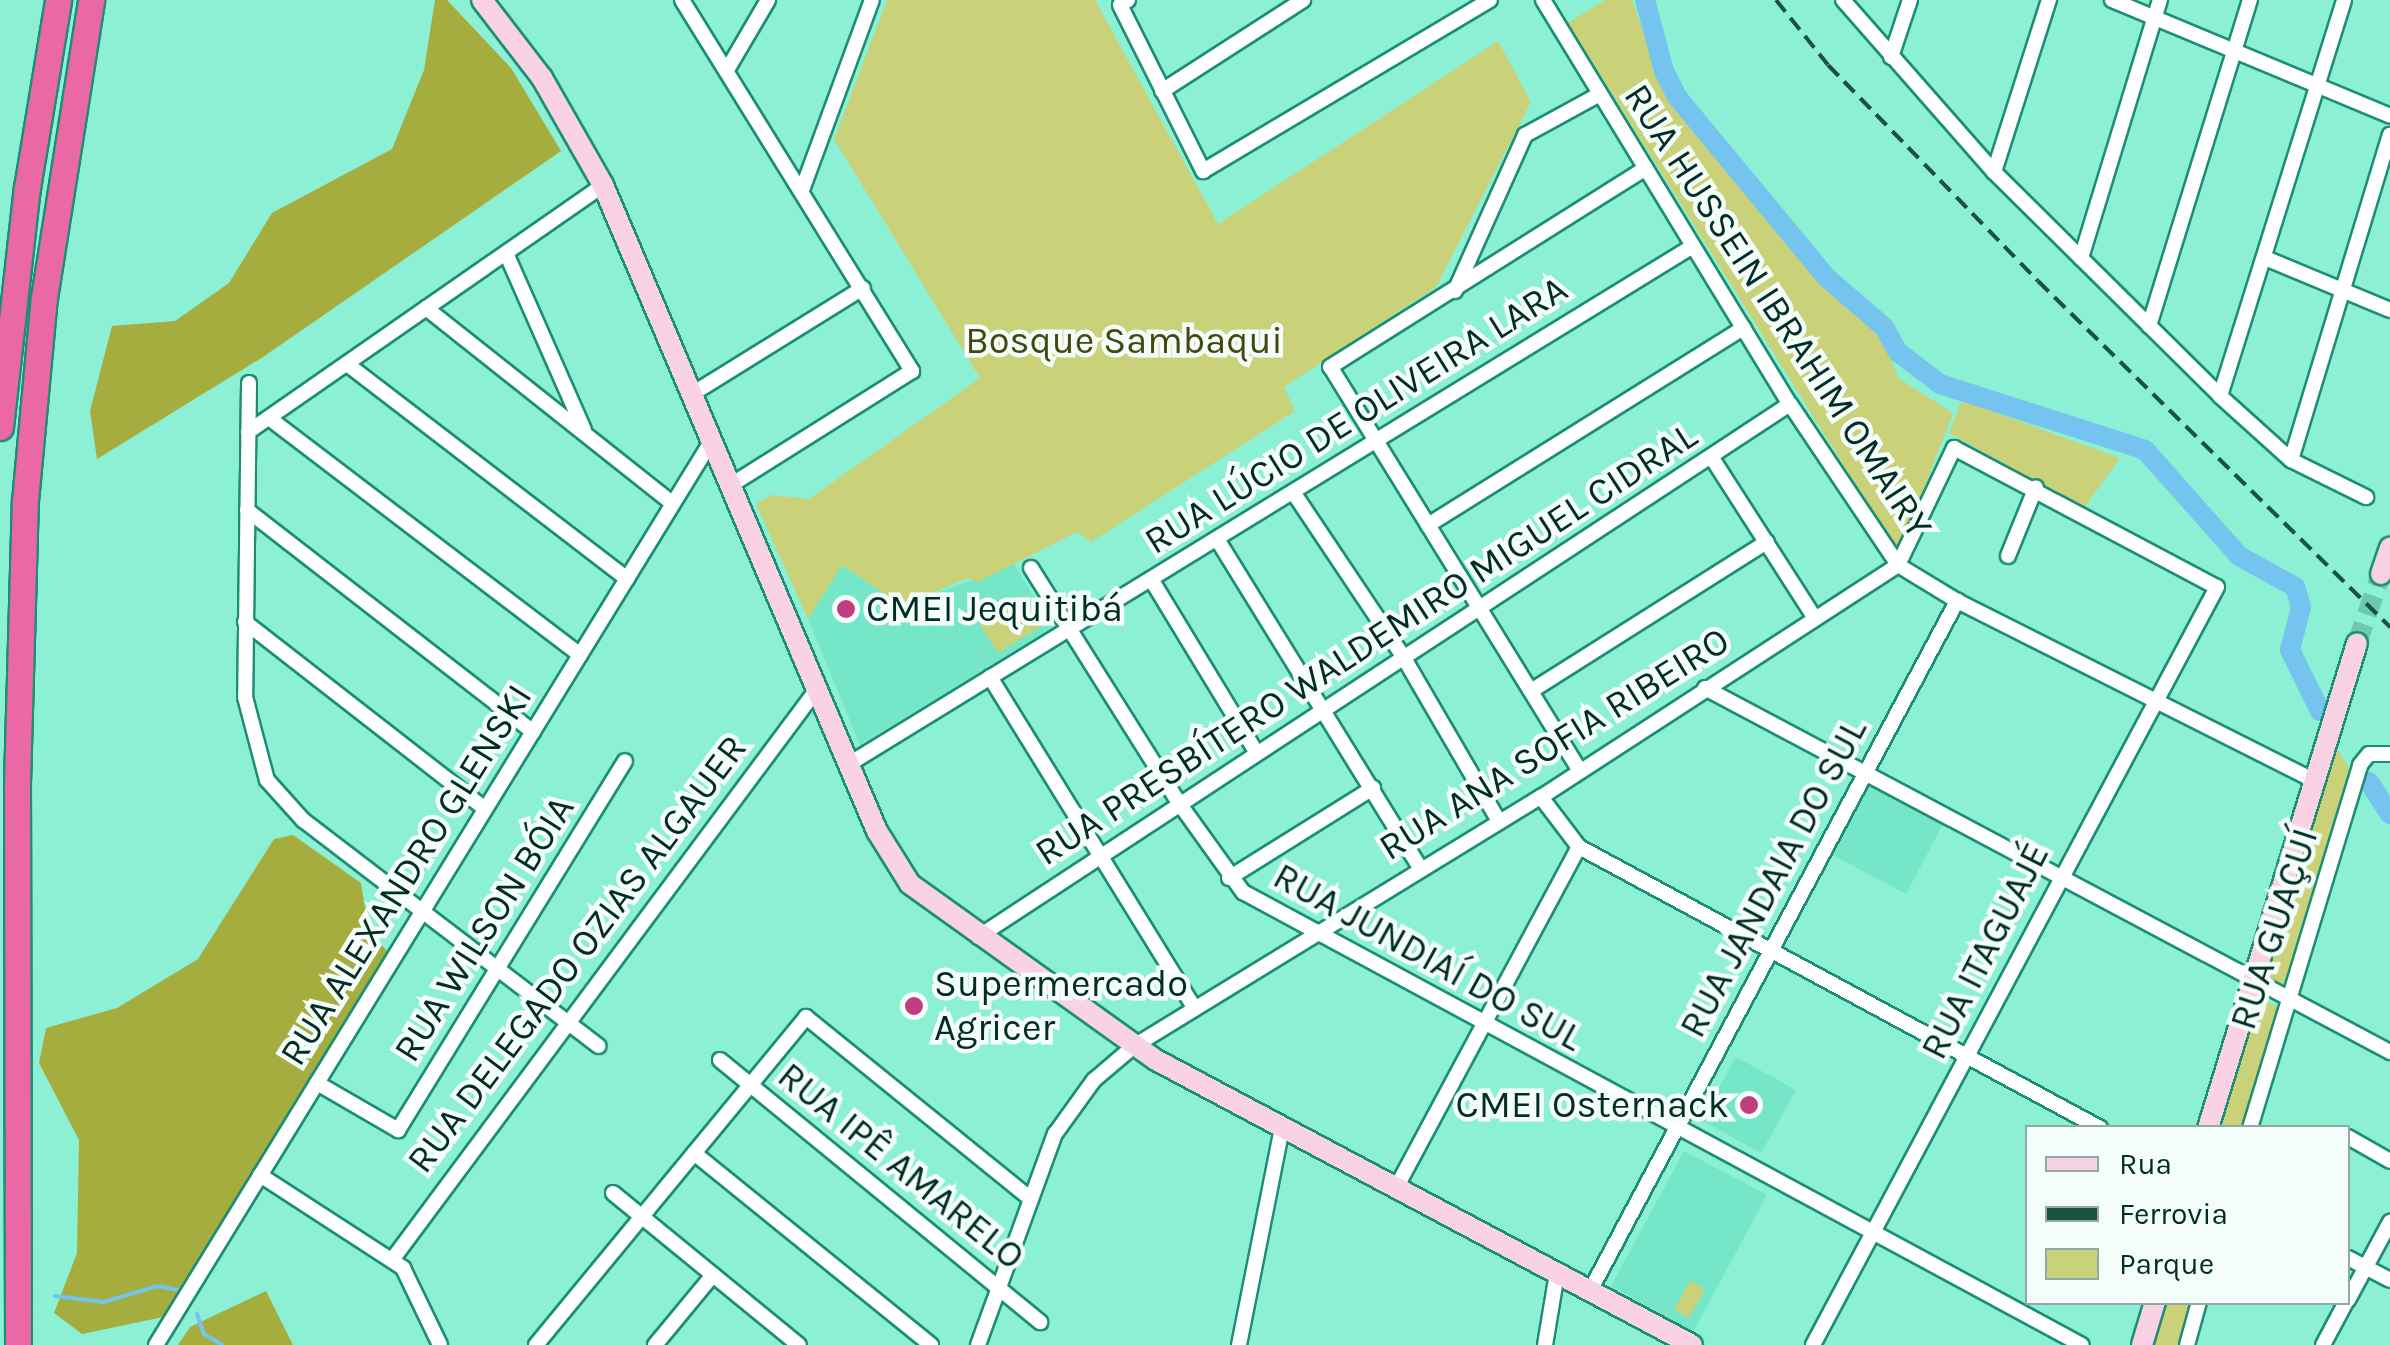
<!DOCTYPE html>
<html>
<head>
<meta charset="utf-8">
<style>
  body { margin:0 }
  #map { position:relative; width:2390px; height:1345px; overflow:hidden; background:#8bf0d4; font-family:Karla,sans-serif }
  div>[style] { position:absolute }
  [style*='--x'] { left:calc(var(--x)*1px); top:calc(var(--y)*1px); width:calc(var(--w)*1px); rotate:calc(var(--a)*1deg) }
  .built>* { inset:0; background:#76e6c8 }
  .green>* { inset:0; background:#c9d279 }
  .forest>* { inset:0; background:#a5ad3f }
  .stream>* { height:4px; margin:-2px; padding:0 2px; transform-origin:2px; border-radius:2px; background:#74c4ef }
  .river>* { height:20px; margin:-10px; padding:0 10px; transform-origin:10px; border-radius:10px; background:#74c4ef }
  .secondary-tunnel>* { height:20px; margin-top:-10px; transform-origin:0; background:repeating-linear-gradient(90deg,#6fc9b1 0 20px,transparent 0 30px) }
  .roads { filter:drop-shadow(2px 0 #1b8e75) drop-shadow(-2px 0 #1b8e75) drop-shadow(0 2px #1b8e75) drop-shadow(0 -2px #1b8e75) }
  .minor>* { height:14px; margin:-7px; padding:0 7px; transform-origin:7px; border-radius:7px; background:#fff }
  .secondary>* { height:20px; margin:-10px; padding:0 10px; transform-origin:10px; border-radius:10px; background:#f9d2e4 }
  .motorway>* { height:25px; margin:-12.5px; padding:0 12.5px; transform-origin:12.5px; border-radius:12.5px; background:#ea68a4 }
  .rail>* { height:4px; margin-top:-2px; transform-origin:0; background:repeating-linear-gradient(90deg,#195143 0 15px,transparent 0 23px) }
  .dots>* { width:28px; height:28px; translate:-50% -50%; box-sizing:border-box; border:5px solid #f4fdfa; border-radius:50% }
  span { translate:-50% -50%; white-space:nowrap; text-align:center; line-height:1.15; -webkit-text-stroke:9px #f4fdfa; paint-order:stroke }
  .street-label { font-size:38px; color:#002e24 }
  .park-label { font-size:38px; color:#44480d }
  .poi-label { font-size:38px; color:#002e24 }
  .left { translate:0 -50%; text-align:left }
  .right { translate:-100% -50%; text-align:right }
  .legend { position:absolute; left:2025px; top:1125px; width:325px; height:180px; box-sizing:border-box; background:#f4fdfa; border:2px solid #92aaa4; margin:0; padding:12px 18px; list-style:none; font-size:30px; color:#002e24 }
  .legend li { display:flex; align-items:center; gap:20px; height:50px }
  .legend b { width:50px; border:2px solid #92aaa4 }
</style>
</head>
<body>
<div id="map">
  <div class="built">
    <i style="clip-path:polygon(1014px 564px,1052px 627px,860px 745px,808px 619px,842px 565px,903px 606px)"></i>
    <i style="clip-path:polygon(1872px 781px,1945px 820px,1906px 894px,1833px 855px)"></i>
    <i style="clip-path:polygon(1736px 1057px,1796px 1090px,1761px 1153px,1701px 1120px)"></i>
    <i style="clip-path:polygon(1684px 1151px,1767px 1195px,1693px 1332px,1611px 1286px)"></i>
  </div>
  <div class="green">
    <i style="clip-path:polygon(887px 0,1095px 0,1218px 224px,1498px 41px,1531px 102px,1436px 287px,1284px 387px,1295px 411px,1091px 542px,1077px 532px,978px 582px,967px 578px,903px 606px,842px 565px,808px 619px,756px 504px,771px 495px,809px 499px,980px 378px,834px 139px)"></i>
    <i style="clip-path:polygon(1605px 0,1632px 0,1665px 91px,1818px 279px,1884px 341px,1898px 378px,1953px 413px,1899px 554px,1568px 23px)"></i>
    <i style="clip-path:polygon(1962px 400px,2120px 458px,2084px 508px,1949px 433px)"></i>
    <i style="clip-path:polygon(1024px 595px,1043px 625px,998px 653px,979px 623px)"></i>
    <i style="clip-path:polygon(2337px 748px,2353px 775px,2286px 987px,2263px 974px)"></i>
    <i style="clip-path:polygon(2256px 996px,2280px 1008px,2242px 1127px,2216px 1128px)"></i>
    <i style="clip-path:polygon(1690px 1281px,1705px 1289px,1689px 1318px,1674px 1309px)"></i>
    <i style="clip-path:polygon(2164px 1303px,2190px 1303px,2178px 1345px,2151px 1345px)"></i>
  </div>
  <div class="forest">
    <i style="clip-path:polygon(435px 0,447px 0,511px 68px,561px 151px,263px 357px,97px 459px,90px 411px,112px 326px,175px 321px,229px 283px,272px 213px,392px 149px,424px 70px)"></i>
    <i style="clip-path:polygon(293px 835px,361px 883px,369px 932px,387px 951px,163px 1317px,82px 1334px,54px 1313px,77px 1253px,79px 1140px,39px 1063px,46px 1028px,117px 1008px,198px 959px,274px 839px)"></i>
    <i style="clip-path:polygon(266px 1291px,293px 1345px,178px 1345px,190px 1327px)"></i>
  </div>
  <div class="stream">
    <i style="--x:55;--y:1296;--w:49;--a:7"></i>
    <i style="--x:104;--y:1302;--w:55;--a:-16.8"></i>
    <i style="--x:157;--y:1286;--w:21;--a:11"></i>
    <i style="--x:197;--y:1314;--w:21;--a:71"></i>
    <i style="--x:204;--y:1334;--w:21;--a:31"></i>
  </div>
  <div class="river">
    <i style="--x:1645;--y:0;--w:73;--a:75"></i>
    <i style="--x:1664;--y:71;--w:30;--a:63"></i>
    <i style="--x:1678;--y:98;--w:232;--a:50.4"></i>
    <i style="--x:1826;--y:277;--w:77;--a:40.8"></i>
    <i style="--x:1884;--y:327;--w:29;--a:61"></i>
    <i style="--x:1898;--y:352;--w:53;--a:37.3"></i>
    <i style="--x:1940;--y:384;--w:215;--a:17.8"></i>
    <i style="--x:2145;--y:450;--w:142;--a:48.4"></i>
    <i style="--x:2239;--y:556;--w:64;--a:29"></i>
    <i style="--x:2295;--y:587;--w:21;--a:73"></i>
    <i style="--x:2301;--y:607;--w:44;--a:104.3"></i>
    <i style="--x:2290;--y:650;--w:68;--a:63.8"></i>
    <i style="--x:2369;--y:782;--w:38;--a:57"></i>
  </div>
  <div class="secondary-tunnel">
    <i style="--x:2357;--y:643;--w:73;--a:-70.8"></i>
  </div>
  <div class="roads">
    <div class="minor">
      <i style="--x:682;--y:0;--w:437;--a:58.2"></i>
      <i style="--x:912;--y:371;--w:214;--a:147.8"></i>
      <i style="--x:1128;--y:0;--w:9;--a:148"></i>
      <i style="--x:1120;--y:5;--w:186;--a:63.4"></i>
      <i style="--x:1203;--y:171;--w:334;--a:-30.8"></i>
      <i style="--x:1543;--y:0;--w:474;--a:58.6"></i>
      <i style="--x:1790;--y:404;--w:194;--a:56.1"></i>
      <i style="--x:1898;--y:565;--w:69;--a:31.4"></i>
      <i style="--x:1957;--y:601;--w:401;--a:26.7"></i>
      <i style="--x:1843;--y:0;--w:229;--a:48.7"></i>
      <i style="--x:1994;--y:172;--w:318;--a:44.7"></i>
      <i style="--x:2220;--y:396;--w:96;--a:42"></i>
      <i style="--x:2291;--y:460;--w:84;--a:26.3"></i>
      <i style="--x:2112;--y:0;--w:301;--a:22.6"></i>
      <i style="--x:1891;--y:57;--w:60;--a:-71.6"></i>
      <i style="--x:727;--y:70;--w:81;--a:-59.6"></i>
      <i style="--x:1162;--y:91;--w:168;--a:-32.8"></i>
      <i style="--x:1994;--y:172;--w:181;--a:-72.3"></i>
      <i style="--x:802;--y:190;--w:202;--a:-69.8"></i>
      <i style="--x:506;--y:253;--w:193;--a:66.2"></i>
      <i style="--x:2081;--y:258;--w:270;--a:-73"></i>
      <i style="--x:2265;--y:258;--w:135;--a:22.6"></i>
      <i style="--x:1455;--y:291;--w:171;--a:-65.8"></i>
      <i style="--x:1525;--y:135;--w:85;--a:-28.7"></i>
      <i style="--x:426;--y:308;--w:315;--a:38.4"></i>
      <i style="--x:2149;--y:326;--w:341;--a:-72.8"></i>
      <i style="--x:347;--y:364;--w:353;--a:37.5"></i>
      <i style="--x:249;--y:383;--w:314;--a:90.7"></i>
      <i style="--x:245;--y:697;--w:86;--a:75.2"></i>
      <i style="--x:267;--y:780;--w:54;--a:48"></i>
      <i style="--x:303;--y:820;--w:372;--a:37.4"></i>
      <i style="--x:692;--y:394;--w:201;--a:-31.8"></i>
      <i style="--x:2220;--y:396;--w:415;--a:-72.6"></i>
      <i style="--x:269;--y:418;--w:391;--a:37.3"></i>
      <i style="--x:248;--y:432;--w:432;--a:-34.8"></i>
      <i style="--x:1712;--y:458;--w:189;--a:57.3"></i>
      <i style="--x:2291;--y:460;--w:340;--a:-73.1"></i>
      <i style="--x:1293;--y:492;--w:200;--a:56.2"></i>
      <i style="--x:1404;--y:658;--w:189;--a:59.8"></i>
      <i style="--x:247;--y:510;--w:362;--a:37.8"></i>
      <i style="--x:1428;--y:525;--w:372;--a:-32"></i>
      <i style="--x:1217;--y:539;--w:387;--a:58.3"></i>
      <i style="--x:2008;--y:556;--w:74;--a:-67.9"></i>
      <i style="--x:1031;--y:568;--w:278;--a:57.8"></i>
      <i style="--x:1179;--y:803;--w:110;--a:54.3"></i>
      <i style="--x:1243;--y:892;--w:953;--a:28.37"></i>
      <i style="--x:1151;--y:579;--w:204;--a:58.7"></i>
      <i style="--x:245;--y:622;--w:304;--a:37.9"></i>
      <i style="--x:990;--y:677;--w:388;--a:58.3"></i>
      <i style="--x:1705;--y:688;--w:776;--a:27.99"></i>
      <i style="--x:1531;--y:691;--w:279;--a:-32.3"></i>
      <i style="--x:849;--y:764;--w:990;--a:-31.54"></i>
      <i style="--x:1580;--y:771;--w:475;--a:-121.7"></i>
      <i style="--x:1330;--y:367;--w:373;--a:-32.2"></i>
      <i style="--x:1541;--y:797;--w:63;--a:52.8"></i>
      <i style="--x:1579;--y:847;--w:592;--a:28.34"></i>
      <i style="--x:1229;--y:878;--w:170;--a:-32"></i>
      <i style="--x:978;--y:937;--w:971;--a:-33.28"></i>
      <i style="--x:720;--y:1060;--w:414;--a:39.3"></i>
      <i style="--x:317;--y:1083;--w:94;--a:30.1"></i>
      <i style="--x:398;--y:1130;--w:433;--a:-58.4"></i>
      <i style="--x:2250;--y:1128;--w:379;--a:-73.1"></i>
      <i style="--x:2360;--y:765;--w:14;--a:-51"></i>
      <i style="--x:2369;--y:754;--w:21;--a:0"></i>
      <i style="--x:2348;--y:1137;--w:48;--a:29.7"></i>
      <i style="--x:694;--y:1153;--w:305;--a:39"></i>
      <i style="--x:260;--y:1175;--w:171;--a:33"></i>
      <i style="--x:403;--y:1268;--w:85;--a:64.3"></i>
      <i style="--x:1396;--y:1188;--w:387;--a:-61.8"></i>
      <i style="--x:613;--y:1193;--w:240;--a:39.3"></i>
      <i style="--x:2348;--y:1258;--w:47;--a:27.6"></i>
      <i style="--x:392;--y:1260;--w:712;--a:-53.34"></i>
      <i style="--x:1590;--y:1291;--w:782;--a:-61.99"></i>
      <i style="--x:2348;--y:1300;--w:89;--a:-61.7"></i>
      <i style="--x:156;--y:1345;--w:1062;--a:-58.43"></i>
      <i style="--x:536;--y:1345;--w:425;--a:-50.5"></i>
      <i style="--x:806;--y:1017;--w:289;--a:39"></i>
      <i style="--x:655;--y:1345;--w:91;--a:-50.4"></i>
      <i style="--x:978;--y:1345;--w:225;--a:-70"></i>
      <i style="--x:1055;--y:1134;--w:67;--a:-54.2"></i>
      <i style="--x:1094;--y:1080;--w:52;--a:-40.4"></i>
      <i style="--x:1134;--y:1046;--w:477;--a:-31.5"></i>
      <i style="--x:1541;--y:797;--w:426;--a:-33"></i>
      <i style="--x:1898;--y:565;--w:130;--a:-64.4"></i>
      <i style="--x:1954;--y:448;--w:297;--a:27.9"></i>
      <i style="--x:2217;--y:587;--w:859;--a:118.06"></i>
      <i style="--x:1239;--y:1345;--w:221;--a:-78.8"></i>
      <i style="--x:1545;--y:1345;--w:73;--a:-80.5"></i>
      <i style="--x:2187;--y:1345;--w:45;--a:-74.4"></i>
      <i style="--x:2323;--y:1345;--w:49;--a:-61.9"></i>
    </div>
    <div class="secondary">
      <i style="--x:482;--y:0;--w:98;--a:52.4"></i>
      <i style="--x:542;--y:78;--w:123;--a:60.3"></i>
      <i style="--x:603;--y:185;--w:702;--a:67.02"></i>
      <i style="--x:877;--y:831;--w:62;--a:58.1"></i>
      <i style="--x:910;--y:884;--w:302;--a:35.6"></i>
      <i style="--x:1156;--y:1060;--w:607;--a:28"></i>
      <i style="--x:2381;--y:574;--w:28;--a:-71"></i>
      <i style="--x:2208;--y:1128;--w:507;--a:-72.92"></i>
      <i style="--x:2142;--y:1345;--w:45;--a:-73.2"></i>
    </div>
    <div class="motorway">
      <i style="--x:0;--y:427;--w:241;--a:-83.6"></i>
      <i style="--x:27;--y:188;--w:191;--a:-80.6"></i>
      <i style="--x:18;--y:1345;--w:562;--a:-90.1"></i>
      <i style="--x:17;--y:783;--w:282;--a:-88.4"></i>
      <i style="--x:25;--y:501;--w:204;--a:-84.7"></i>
      <i style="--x:44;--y:298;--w:302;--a:-81"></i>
    </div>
  </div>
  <div class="rail">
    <i style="--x:1776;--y:0;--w:83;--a:51.3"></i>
    <i style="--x:1828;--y:65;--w:301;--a:45.8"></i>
    <i style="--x:2038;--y:281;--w:494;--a:44.5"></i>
  </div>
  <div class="dots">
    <i style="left:846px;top:609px;background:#c23d80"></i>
    <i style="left:914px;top:1006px;background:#c23d80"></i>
    <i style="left:1749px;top:1105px;background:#c23d80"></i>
  </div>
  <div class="street-label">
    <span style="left:1778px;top:311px;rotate:57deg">RUA HUSSEIN IBRAHIM OMAIRY</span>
    <span style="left:1356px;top:415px;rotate:-32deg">RUA LÚCIO DE OLIVEIRA LARA</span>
    <span style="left:1366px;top:644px;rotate:-33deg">RUA PRESBÍTERO WALDEMIRO MIGUEL CIDRAL</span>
    <span style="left:1554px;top:744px;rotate:-32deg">RUA ANA SOFIA RIBEIRO</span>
    <span style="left:406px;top:875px;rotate:-58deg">RUA ALEXANDRO GLENSKI</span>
    <span style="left:1773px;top:878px;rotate:-62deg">RUA JANDAIA DO SUL</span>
    <span style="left:484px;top:929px;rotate:-58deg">RUA WILSON BÓIA</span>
    <span style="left:2274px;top:929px;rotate:-72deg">RUA GUAÇUÍ</span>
    <span style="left:1985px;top:951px;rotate:-63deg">RUA ITAGUAJÉ</span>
    <span style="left:577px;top:954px;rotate:-53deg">RUA DELEGADO OZIAS ALGAUER</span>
    <span style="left:1428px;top:957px;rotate:29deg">RUA JUNDIAÍ DO SUL</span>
    <span style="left:901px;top:1166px;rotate:39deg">RUA IPÊ AMARELO</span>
  </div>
  <div class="park-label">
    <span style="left:1124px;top:341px">Bosque Sambaqui</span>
  </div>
  <div class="poi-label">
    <span class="left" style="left:866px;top:609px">CMEI Jequitibá</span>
    <span class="left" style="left:934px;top:1006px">Supermercado<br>Agricer</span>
    <span class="right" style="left:1729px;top:1105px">CMEI Osternack</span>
  </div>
  <ul class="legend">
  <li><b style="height:12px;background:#f9d2e4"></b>Rua</li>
  <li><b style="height:12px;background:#195143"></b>Ferrovia</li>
  <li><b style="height:28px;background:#c9d279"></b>Parque</li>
  </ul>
</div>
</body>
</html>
